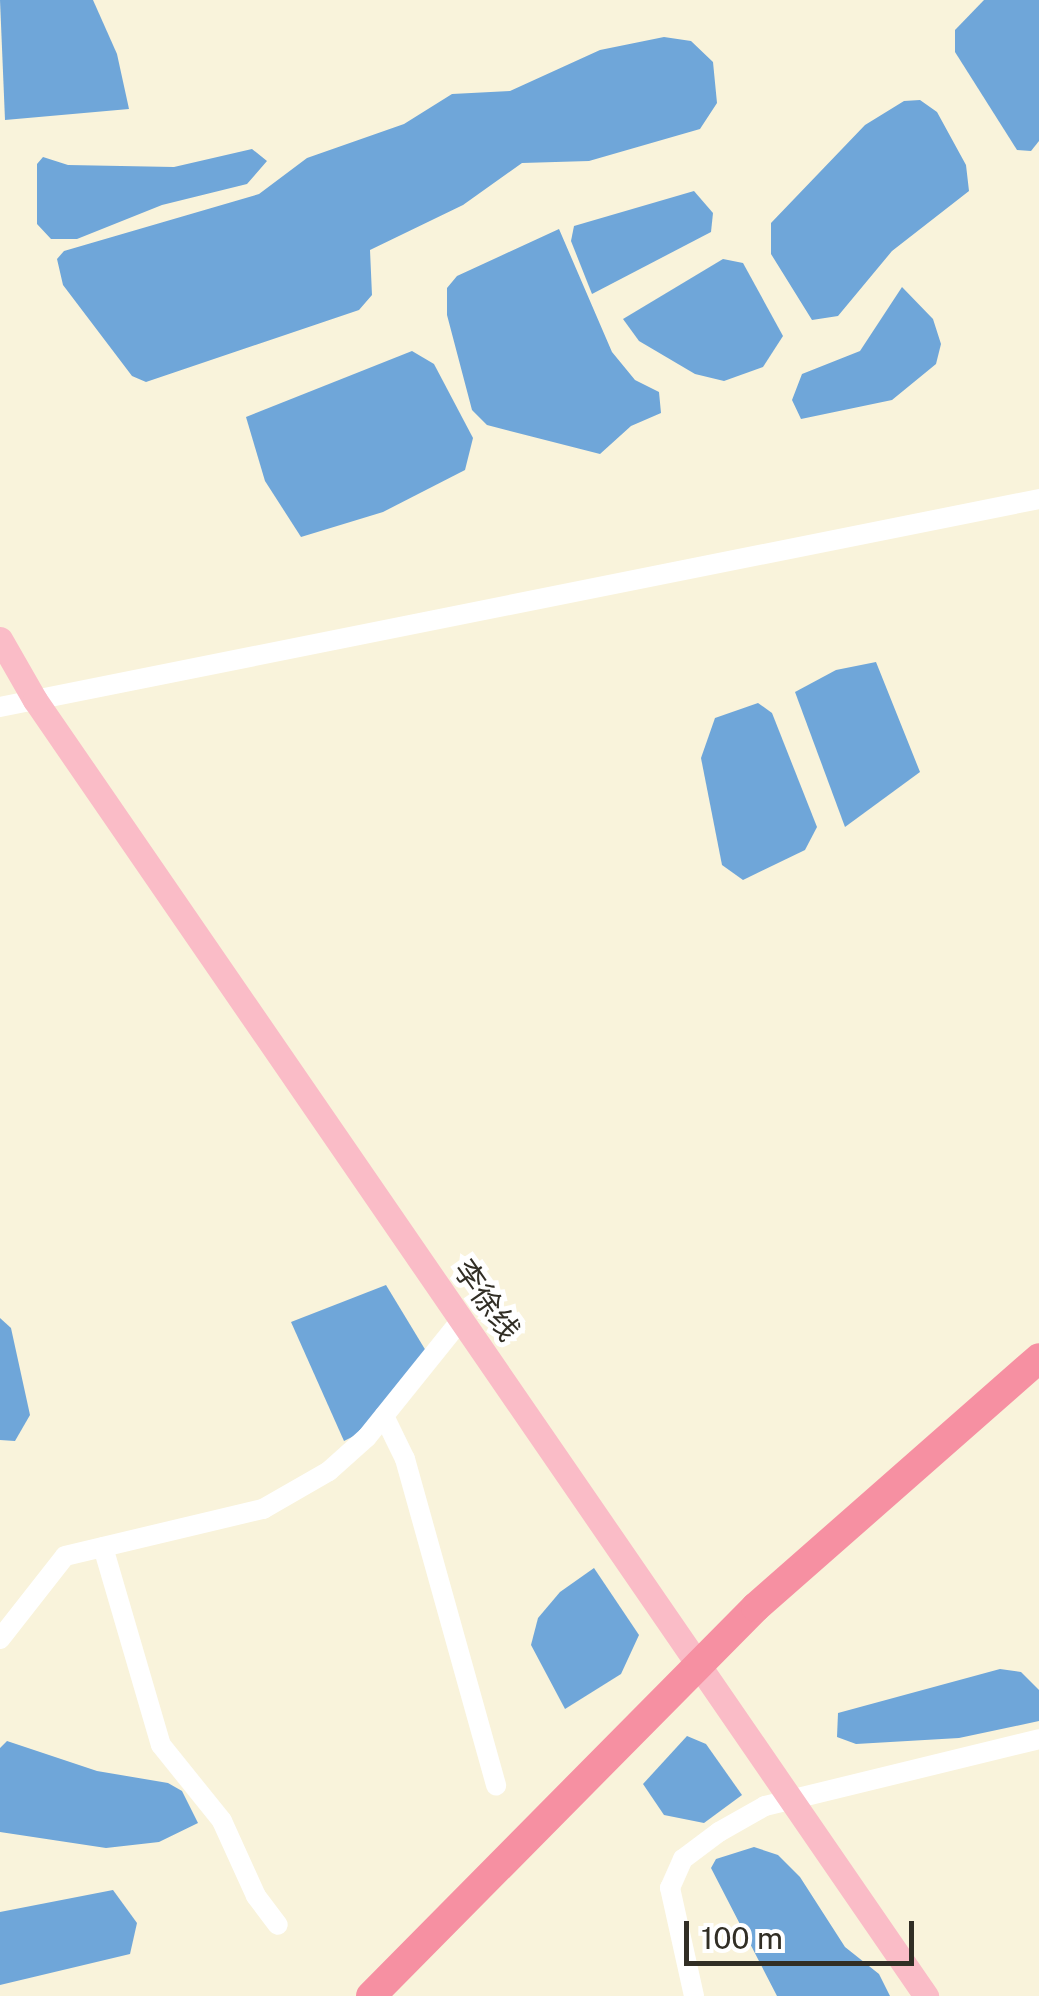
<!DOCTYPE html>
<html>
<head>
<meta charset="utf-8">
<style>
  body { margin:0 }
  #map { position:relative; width:1039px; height:1996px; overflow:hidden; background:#f9f3db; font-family:"Public Sans","Noto Sans SC",sans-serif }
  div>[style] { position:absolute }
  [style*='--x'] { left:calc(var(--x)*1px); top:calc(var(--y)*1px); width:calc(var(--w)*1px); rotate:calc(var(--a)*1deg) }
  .water>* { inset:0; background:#6fa6d9 }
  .minor>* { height:20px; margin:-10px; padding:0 10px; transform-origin:10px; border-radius:10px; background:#fff }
  .major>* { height:25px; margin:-12.5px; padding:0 12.5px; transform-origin:12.5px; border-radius:12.5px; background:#fabcc7 }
  .highway>* { height:30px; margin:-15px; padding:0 15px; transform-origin:15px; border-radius:15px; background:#f690a2 }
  span { translate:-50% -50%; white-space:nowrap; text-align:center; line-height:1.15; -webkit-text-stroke:10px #fff; paint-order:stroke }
  .street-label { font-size:30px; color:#312e25 }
  .scale { position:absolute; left:684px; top:1921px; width:230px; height:45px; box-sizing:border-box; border:5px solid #312e25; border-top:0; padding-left:12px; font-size:30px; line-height:35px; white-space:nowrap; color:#312e25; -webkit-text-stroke:8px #fff; paint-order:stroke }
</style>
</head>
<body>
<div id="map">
  <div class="water">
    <i style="clip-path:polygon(0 0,93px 0,117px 54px,129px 109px,5px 120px)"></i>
    <i style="clip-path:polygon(984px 0,1039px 0,1039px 141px,1031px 151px,1017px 150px,955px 52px,955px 30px)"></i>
    <i style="clip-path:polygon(664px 37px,691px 41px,713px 62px,717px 103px,700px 129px,589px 161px,522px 163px,463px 205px,370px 250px,372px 295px,359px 310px,146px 382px,132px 376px,63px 285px,57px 259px,64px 251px,259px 194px,307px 158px,404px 124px,452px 94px,510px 91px,600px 50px)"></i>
    <i style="clip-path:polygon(920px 100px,937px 112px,966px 165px,969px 191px,892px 251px,838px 316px,812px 320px,771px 254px,771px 223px,865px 125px,904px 101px)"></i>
    <i style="clip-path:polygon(252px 149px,267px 161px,247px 184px,162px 205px,77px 239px,51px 239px,37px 224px,37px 164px,43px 157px,68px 165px,174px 167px)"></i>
    <i style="clip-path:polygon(694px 191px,713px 213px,711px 232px,592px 294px,571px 241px,574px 226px)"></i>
    <i style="clip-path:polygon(559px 229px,612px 352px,635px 380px,659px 392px,661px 413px,631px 426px,600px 454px,487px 425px,472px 410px,447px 315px,447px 288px,457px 276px)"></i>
    <i style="clip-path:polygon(723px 259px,743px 263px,783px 336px,763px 367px,724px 381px,695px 374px,639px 341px,623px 319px)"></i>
    <i style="clip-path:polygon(902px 287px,933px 319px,941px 344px,936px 364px,892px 400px,801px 419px,792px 400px,802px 374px,860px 351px)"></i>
    <i style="clip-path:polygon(412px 351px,434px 364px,473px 438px,465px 470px,383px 512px,301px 537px,265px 481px,246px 417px)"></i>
    <i style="clip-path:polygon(876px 662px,920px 772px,845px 827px,795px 692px,836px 670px)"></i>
    <i style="clip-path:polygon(758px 703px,772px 713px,817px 827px,805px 850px,743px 880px,722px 865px,701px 758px,715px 718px)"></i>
    <i style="clip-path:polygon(386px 1285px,426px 1351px,362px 1432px,344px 1441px,291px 1322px)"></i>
    <i style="clip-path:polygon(0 1318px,11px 1328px,30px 1415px,15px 1441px,0 1440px)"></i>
    <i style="clip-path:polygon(594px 1568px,639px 1635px,621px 1674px,565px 1709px,531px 1645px,538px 1618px,560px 1592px)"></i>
    <i style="clip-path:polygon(1000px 1669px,1021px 1672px,1039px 1690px,1039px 1721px,959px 1738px,856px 1744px,837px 1737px,838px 1713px)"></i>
    <i style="clip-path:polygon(687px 1736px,706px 1744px,742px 1795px,704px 1823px,664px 1815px,643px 1784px)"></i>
    <i style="clip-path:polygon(7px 1741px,97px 1771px,168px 1783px,182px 1791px,198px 1823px,159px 1842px,106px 1848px,0 1832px,0 1748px)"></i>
    <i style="clip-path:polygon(754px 1847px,778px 1855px,800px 1877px,845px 1947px,879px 1974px,890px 1996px,777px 1996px,711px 1868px,716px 1859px)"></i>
    <i style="clip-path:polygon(113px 1890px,137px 1923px,130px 1954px,0 1985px,0 1912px)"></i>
  </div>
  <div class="minor">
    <i style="--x:0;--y:707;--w:1060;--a:-11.32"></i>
    <i style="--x:384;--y:1416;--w:48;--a:64"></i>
    <i style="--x:405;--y:1459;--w:339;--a:74.4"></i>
    <i style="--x:103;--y:1547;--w:206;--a:73.7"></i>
    <i style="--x:161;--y:1745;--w:97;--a:51.2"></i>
    <i style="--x:222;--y:1821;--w:82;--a:65.6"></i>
    <i style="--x:256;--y:1896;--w:36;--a:53"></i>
    <i style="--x:0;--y:1639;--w:105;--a:-51.9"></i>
    <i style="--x:65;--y:1556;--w:204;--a:-13.4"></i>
    <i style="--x:263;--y:1509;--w:76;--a:-29.9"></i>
    <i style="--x:329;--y:1471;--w:51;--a:-41.8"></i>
    <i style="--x:367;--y:1437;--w:150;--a:-51.2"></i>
    <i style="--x:694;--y:1996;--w:111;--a:-102.5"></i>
    <i style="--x:670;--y:1888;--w:32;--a:-66"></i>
    <i style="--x:683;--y:1859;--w:45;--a:-36.9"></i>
    <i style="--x:719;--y:1832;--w:53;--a:-29.5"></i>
    <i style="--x:765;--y:1806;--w:282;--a:-13.7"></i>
  </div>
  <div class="major">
    <i style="--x:0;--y:639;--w:70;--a:60.2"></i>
    <i style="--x:35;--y:700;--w:1573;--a:55.49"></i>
  </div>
  <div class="highway">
    <i style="--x:371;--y:1996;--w:547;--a:-45.3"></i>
    <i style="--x:756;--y:1607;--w:377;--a:-41.3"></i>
  </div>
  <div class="street-label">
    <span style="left:487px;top:1300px;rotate:55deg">李徐线</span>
  </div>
  <div class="scale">100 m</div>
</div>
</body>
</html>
